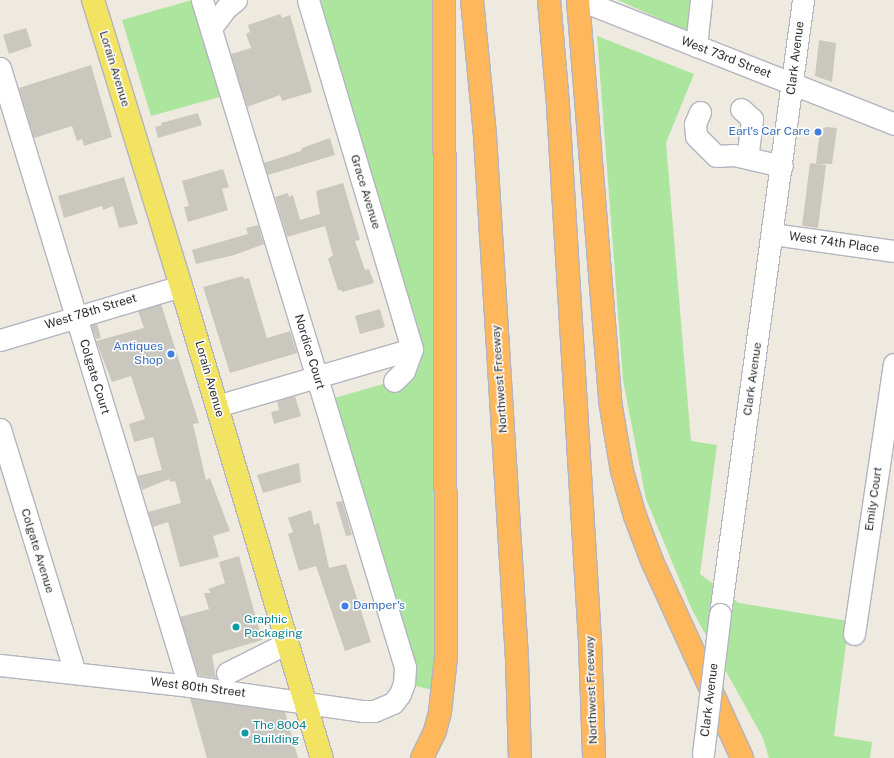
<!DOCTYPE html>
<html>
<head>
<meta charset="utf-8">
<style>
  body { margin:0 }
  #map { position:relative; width:894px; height:758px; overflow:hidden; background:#efeae0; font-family:"Public Sans",sans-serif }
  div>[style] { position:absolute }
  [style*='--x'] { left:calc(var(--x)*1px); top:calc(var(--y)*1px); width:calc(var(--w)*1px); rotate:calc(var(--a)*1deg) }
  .green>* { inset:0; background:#ace59d }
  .building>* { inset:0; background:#cac7bf }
  .roads { filter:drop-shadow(1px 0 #b3b4c0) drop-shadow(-1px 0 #b3b4c0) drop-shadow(0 1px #b3b4c0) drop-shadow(0 -1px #b3b4c0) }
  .minor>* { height:21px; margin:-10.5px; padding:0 10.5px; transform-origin:10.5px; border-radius:10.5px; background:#fff }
  .major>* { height:22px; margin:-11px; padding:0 11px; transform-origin:11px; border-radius:11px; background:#f2e362 }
  .highway>* { height:22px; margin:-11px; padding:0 11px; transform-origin:11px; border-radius:11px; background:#ffb75b }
  .bridges { filter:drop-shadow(1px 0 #b3b4c0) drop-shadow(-1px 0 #b3b4c0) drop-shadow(0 1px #b3b4c0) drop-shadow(0 -1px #b3b4c0) }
  .minor-bridge>* { height:21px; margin:-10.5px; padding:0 10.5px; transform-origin:10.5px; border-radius:10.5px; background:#fff }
  .dots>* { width:11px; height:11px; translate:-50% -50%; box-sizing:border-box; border:2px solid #fff; border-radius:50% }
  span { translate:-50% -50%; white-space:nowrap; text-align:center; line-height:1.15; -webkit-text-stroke:3px #fff; paint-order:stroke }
  .street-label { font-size:12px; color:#2d2d2d }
  .shop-label { font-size:12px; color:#366cbe }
  .right { translate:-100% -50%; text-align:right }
  .left { translate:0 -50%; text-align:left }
  .culture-label { font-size:12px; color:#0d838f }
</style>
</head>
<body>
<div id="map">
  <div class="green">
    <i style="clip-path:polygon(192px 0,223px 96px,151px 116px,122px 20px)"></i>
    <i style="clip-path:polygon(308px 0,444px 0,444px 693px,404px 683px,324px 401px,394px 381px,412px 348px)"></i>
    <i style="clip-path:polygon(618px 0,691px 0,688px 32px)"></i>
    <i style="clip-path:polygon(597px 36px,694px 74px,666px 143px,691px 441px,717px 445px,700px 574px,739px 603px,849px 621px,834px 736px,872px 742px,870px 758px,769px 758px,763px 738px,692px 610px,646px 499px,623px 380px)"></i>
  </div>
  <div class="building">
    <i style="clip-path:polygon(280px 14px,282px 18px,290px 15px,312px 92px,282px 101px,280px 95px,247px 107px,231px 54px,251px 48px,246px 34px,250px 32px,248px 25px)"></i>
    <i style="clip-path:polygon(26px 28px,32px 46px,9px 54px,3px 35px)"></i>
    <i style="clip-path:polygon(819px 40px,836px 43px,832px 82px,815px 76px)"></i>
    <i style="clip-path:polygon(91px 65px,112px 137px,84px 146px,82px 139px,77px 141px,72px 126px,34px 138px,19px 88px)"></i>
    <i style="clip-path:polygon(198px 113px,202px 125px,158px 138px,155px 127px,162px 125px,161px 123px)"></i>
    <i style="clip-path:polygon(826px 127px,837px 128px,832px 164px,816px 164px,820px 130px)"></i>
    <i style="clip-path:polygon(330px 138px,335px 155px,268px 175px,264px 163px,301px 151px,302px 148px)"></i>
    <i style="clip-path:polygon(810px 163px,826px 165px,818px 228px,802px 226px)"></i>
    <i style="clip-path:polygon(223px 169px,229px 187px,222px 189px,228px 210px,188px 222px,184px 207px,189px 206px,182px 181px)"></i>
    <i style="clip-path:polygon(124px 177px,138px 224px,119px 228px,113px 206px,103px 210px,102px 206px,64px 218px,58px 196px)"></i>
    <i style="clip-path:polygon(343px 183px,360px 240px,355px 241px,365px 270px,369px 269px,374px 283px,342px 292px,341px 290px,338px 290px,328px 259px,333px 255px,325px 226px,287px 237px,275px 197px,288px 193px,289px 197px,293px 195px,300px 220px,320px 214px,316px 191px)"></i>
    <i style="clip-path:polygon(258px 225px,264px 244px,234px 255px,196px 264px,192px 250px,248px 234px,246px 228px)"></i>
    <i style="clip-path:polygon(243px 276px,244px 279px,249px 278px,267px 338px,290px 331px,297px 353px,230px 373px,203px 287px)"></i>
    <i style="clip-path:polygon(161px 304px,199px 423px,193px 424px,206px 480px,210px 478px,230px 531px,213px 536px,219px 557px,180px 567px,168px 522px,153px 527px,148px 512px,181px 503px,175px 481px,170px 482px,169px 479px,142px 490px,137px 476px,162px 470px,153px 437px,134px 442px,129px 424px,145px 419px,131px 376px,112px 382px,96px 341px,144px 328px,138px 311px)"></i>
    <i style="clip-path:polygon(380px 309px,385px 327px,360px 334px,355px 316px)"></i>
    <i style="clip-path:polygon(97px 324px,101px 338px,96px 339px,91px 325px)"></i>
    <i style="clip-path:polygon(295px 396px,301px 416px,274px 424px,271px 412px,279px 410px,277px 401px)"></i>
    <i style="clip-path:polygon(299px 463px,301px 482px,263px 493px,257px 475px)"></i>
    <i style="clip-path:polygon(342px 501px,352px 535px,346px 536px,336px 502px)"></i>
    <i style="clip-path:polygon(311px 510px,314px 525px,319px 523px,329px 568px,346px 564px,371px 642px,345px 651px,316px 566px,299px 571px,288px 534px,293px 532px,288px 518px)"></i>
    <i style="clip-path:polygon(239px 556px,262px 640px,212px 655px,216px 678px,198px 675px,180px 617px,209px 609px,204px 593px,211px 593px,208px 589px,225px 583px,219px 562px)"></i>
    <i style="clip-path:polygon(190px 698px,285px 712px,298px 758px,207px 758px)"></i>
  </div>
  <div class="roads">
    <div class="minor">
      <i style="--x:308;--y:0;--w:364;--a:73.4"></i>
      <i style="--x:412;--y:349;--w:23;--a:110"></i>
      <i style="--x:404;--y:371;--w:14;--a:135"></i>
      <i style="--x:580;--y:0;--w:338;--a:21.5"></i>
      <i style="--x:211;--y:28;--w:25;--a:-53"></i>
      <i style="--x:226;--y:8;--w:13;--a:-39"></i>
      <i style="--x:696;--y:46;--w:46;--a:-83.8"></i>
      <i style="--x:0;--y:68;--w:646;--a:73"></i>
      <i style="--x:741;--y:109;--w:15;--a:42"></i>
      <i style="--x:752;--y:119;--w:38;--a:97"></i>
      <i style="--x:700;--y:112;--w:13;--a:113"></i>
      <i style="--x:695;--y:124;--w:12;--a:85"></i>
      <i style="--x:696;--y:136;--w:28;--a:45"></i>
      <i style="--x:716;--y:156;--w:18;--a:-3"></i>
      <i style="--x:734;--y:155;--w:49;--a:12.9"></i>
      <i style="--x:773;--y:234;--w:122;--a:8"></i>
      <i style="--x:0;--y:340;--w:189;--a:-16.6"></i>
      <i style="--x:217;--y:406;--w:203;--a:-16.3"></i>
      <i style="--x:0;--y:429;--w:255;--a:72.9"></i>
      <i style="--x:720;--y:614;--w:620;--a:-82.3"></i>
      <i style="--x:854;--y:634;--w:273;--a:-81.6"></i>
      <i style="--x:0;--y:665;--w:190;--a:6.3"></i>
      <i style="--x:189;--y:686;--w:176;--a:8.2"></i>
      <i style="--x:363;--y:711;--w:11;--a:0"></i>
      <i style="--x:374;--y:711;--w:21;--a:-23"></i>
      <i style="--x:393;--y:703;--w:11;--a:-52"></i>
      <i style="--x:400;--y:694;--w:12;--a:-70"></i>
      <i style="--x:404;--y:683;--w:16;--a:-86"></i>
      <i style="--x:405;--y:667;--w:697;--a:-106.93"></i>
      <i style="--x:227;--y:673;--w:67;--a:-26.6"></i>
    </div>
    <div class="major">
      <i style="--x:93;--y:0;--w:299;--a:72.9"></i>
      <i style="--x:181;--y:286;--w:493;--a:73.4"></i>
    </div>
    <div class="highway">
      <i style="--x:472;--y:0;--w:137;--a:84.5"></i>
      <i style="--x:485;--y:136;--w:524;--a:86.5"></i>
      <i style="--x:517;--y:659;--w:99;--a:88.3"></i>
      <i style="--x:549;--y:0;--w:106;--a:85.1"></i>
      <i style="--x:558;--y:106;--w:536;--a:86.58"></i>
      <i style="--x:590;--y:641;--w:117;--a:88"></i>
      <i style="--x:578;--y:0;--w:402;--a:85.4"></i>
      <i style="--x:610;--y:401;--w:71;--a:80.3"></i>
      <i style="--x:622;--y:471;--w:47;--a:73.9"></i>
      <i style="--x:635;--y:516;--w:48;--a:69.3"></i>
      <i style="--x:652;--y:561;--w:217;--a:65.4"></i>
      <i style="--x:422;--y:758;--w:30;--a:-64"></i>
      <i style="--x:435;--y:731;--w:20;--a:-75"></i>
      <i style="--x:440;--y:712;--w:55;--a:-83.8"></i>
      <i style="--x:446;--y:657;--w:657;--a:-90.17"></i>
    </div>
  </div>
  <div class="bridges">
    <div class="minor-bridge">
      <i style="--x:703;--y:754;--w:141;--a:-83.1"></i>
    </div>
  </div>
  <div class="dots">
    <i style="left:818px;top:132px;background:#3f7fe0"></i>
    <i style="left:171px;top:354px;background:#3f7fe0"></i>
    <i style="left:345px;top:606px;background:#3f7fe0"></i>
    <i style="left:236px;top:627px;background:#0f9aa8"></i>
    <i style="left:245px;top:733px;background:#0f9aa8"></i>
  </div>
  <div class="street-label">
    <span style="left:726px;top:58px;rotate:21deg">West 73rd Street</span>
    <span style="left:796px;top:58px;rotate:-83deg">Clark Avenue</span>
    <span style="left:114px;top:69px;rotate:73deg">Lorain Avenue</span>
    <span style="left:365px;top:192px;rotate:73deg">Grace Avenue</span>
    <span style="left:834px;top:243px;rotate:8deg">West 74th Place</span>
    <span style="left:91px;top:312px;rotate:-17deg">West 78th Street</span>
    <span style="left:309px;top:352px;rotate:73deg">Nordica Court</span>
    <span style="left:94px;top:377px;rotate:73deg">Colgate Court</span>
    <span style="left:209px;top:379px;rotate:74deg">Lorain Avenue</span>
    <span style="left:500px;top:379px;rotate:-94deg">Northwest Freeway</span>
    <span style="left:753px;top:379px;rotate:-82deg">Clark Avenue</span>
    <span style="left:874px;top:499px;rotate:-82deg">Emily Court</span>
    <span style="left:37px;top:551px;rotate:73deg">Colgate Avenue</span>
    <span style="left:198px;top:688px;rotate:7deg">West 80th Street</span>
    <span style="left:592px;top:690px;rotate:-92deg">Northwest Freeway</span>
    <span style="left:710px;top:700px;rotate:-83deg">Clark Avenue</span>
  </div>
  <div class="shop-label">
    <span class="right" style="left:810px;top:132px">Earl's Car Care</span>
    <span class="right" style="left:163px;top:354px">Antiques<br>Shop</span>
    <span class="left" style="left:353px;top:606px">Damper's</span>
  </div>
  <div class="culture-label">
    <span class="left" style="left:244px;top:627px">Graphic<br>Packaging</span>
    <span class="left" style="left:253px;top:733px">The 8004<br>Building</span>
  </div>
</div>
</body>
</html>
